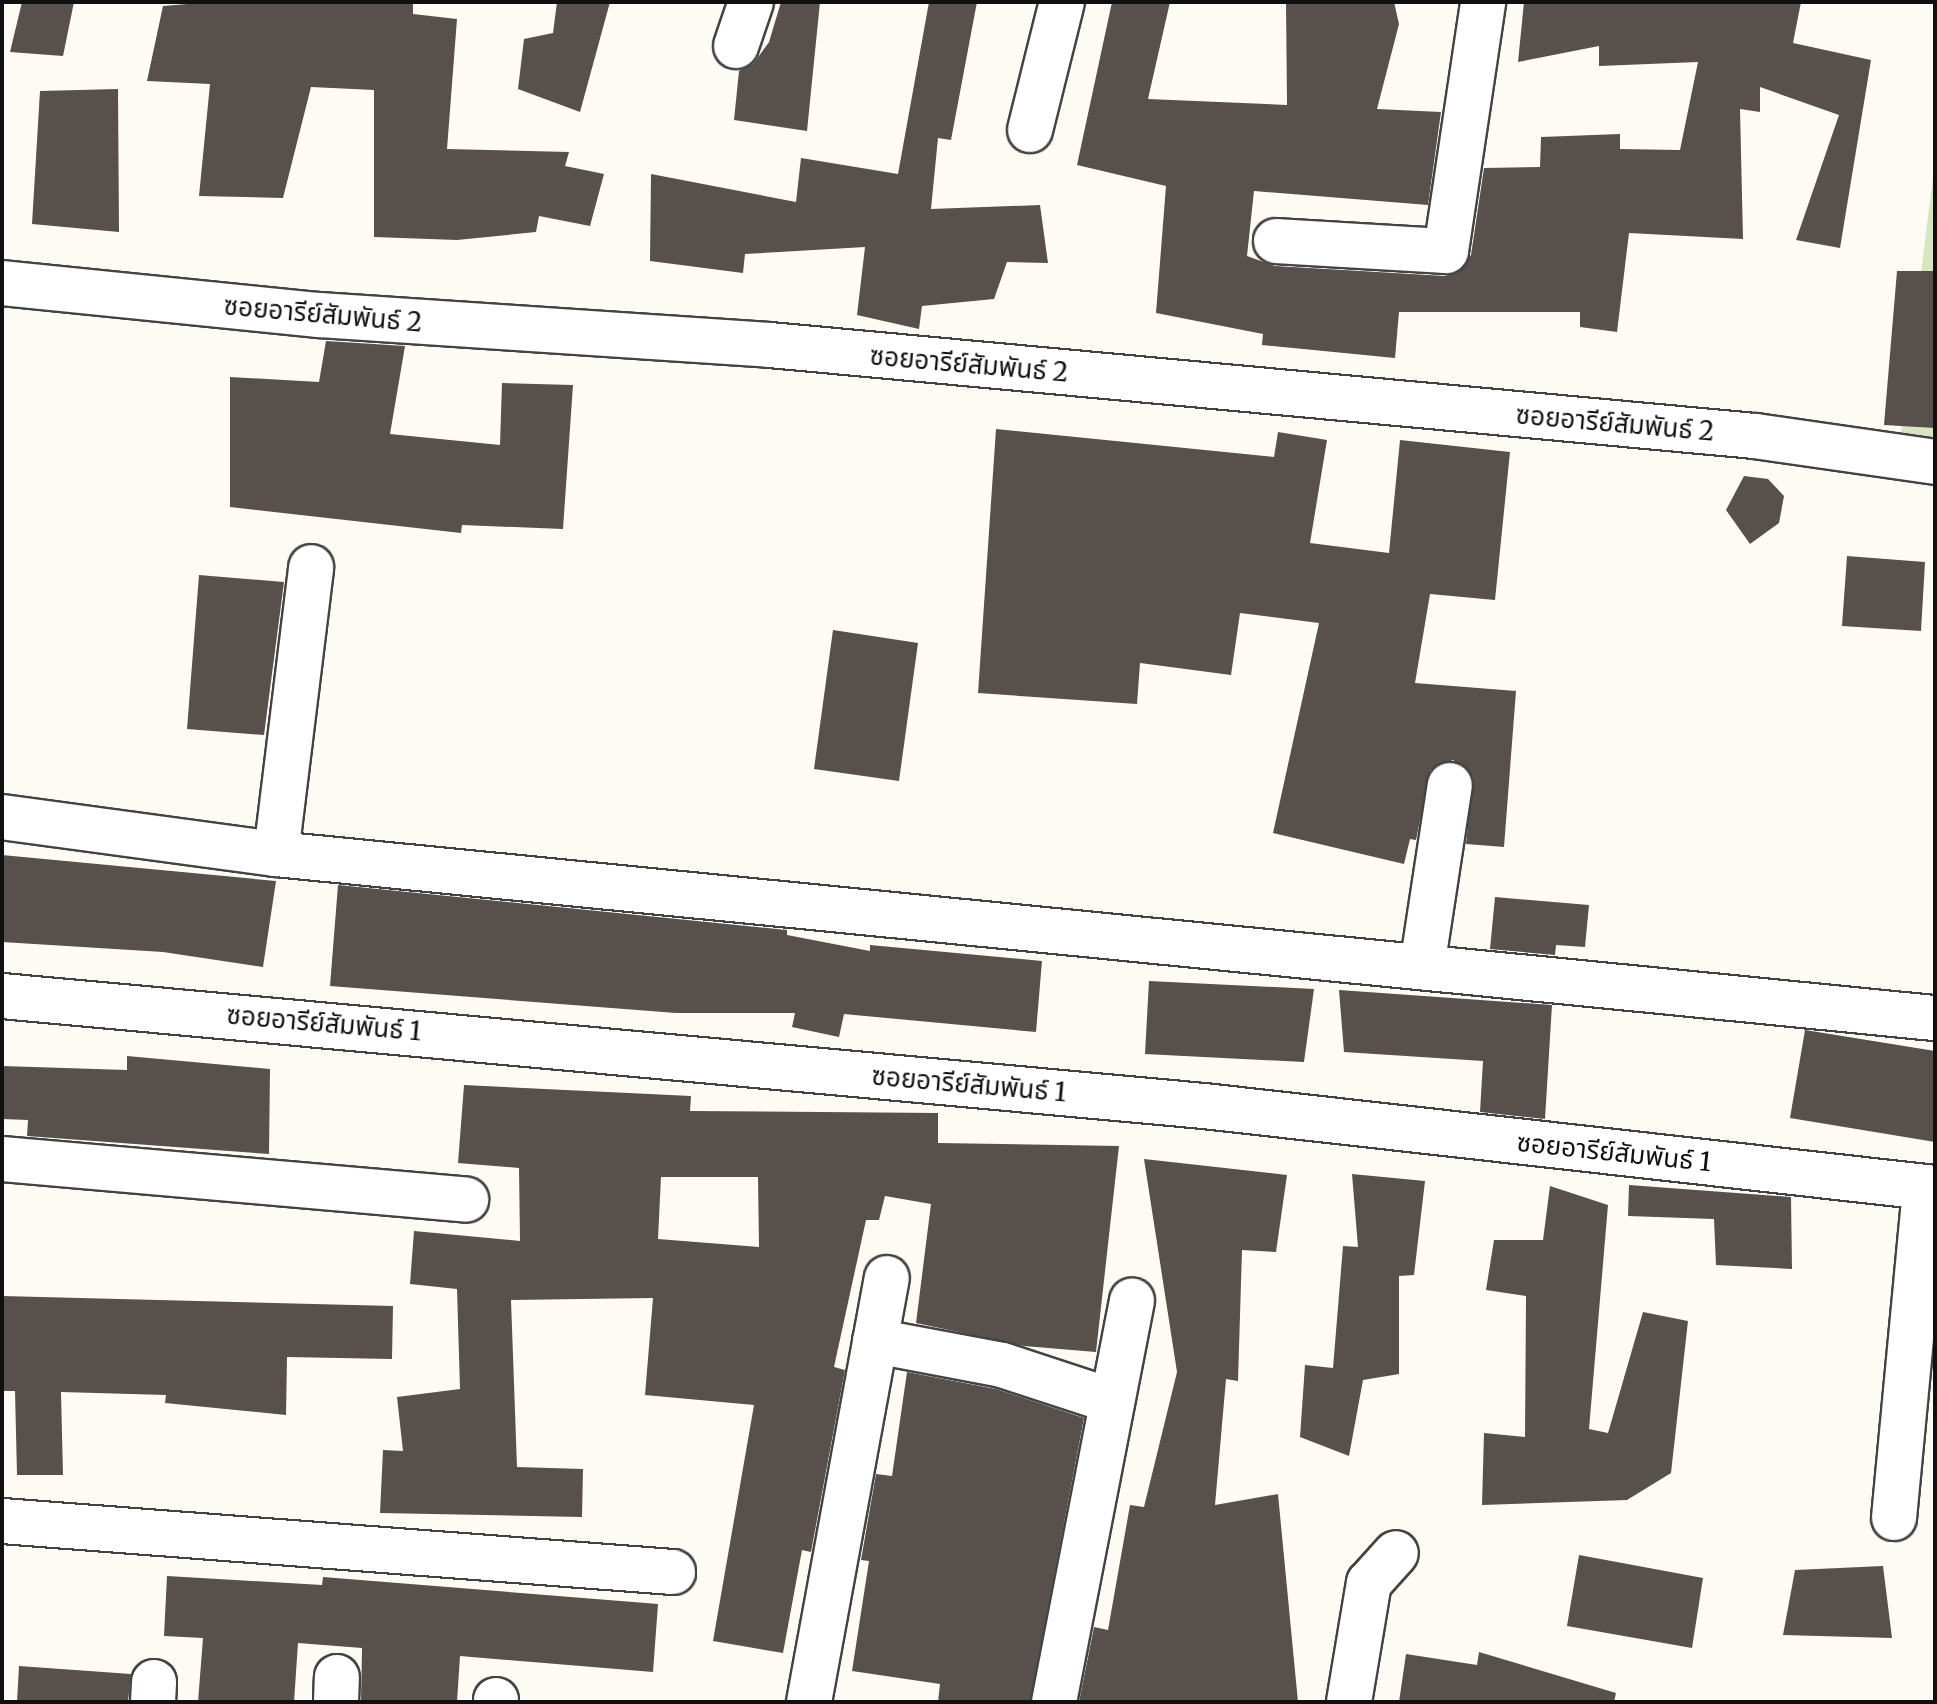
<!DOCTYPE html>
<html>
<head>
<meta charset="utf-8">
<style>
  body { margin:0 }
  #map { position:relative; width:1937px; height:1704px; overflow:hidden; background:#fefbf4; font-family:Merriweather,"Noto Sans Thai",serif }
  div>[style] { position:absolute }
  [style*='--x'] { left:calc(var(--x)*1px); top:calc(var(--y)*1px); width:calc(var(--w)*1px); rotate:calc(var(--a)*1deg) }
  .green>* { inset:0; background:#d8e5c1 }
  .building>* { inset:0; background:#57504d }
  .roads { filter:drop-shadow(2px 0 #434343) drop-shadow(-2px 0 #434343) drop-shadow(0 2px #434343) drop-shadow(0 -2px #434343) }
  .street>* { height:44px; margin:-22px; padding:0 22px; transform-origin:22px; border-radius:22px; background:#fff }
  span { translate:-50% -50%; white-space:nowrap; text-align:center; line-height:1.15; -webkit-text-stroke:8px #fff; paint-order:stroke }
  .street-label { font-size:26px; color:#101010 }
  .frame { position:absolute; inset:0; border:4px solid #101010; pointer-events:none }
</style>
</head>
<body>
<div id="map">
  <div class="green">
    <i style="clip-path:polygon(1935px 161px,1935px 439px,1901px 433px)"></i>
  </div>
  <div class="building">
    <i style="clip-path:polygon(22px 2px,74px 2px,63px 56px,10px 52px)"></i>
    <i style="clip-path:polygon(212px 2px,413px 2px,413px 14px,457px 19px,447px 149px,569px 152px,565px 166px,604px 174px,590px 226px,539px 216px,536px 232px,457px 240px,374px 237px,374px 90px,311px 87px,283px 198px,199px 196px,210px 84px,147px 81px,163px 6px)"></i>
    <i style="clip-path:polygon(557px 2px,610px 2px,580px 112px,518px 89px,524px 39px,553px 33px)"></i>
    <i style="clip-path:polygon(781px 2px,820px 2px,807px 131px,734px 120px,739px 71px,753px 64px,769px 42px)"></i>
    <i style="clip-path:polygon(929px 2px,977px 2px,951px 140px,938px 138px,931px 209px,1040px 205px,1048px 263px,1007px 262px,994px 299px,922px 306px,919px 329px,857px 315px,865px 247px,745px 254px,743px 273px,650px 261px,651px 174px,796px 202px,801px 158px,898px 174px)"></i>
    <i style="clip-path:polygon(1112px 2px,1170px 2px,1148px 99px,1287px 105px,1286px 2px,1394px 2px,1399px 24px,1377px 109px,1441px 112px,1428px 205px,1254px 191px,1247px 256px,1275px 266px,1445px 276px,1457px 273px,1471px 255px,1484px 168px,1540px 167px,1541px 137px,1620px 134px,1620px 149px,1680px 150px,1698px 62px,1599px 66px,1599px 46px,1518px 62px,1524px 2px,1801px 2px,1793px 43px,1871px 60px,1840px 248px,1796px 240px,1839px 115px,1760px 87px,1760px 112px,1740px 109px,1743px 239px,1629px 233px,1617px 332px,1580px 327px,1580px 312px,1399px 312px,1395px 358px,1262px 345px,1263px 334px,1156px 313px,1166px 186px,1077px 165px)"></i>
    <i style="clip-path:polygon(118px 89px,119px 232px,32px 224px,40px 91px)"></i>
    <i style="clip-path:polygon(1897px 271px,1935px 271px,1935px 428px,1884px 425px)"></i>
    <i style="clip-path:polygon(326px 341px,405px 346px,390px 434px,500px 445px,502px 383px,573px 385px,563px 529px,462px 525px,461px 533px,230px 507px,230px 377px,319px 382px)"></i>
    <i style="clip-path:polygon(996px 429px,1274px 457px,1278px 432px,1327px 440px,1310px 543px,1389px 553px,1400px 440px,1510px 452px,1495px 600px,1430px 594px,1415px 683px,1516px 691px,1504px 847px,1466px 844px,1473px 777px,1453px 760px,1430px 770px,1416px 840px,1410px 839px,1404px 864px,1273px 833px,1319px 623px,1240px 613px,1231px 675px,1140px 663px,1137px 704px,978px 693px)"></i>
    <i style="clip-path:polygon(1744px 476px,1768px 479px,1784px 496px,1779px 523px,1750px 544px,1726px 510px)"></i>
    <i style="clip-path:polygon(1847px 556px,1925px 562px,1921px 631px,1842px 626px)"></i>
    <i style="clip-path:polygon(199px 575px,284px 582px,264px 735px,187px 729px)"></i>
    <i style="clip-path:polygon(833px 630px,918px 643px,899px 781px,814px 769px)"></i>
    <i style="clip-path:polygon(2px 855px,276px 881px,263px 967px,163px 952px,2px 942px)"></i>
    <i style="clip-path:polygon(338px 885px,787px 930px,787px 935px,870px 951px,870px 945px,1042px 961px,1036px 1032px,844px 1014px,839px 1037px,792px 1027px,795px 1013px,676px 1013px,330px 986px)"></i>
    <i style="clip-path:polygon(1495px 897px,1589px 905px,1585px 947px,1556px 945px,1555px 955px,1490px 949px)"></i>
    <i style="clip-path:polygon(1149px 981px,1314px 989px,1304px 1062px,1145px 1054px)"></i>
    <i style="clip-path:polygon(1339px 990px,1552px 1005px,1545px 1119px,1480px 1112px,1483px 1061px,1344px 1052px)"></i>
    <i style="clip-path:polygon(1805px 1030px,1935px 1051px,1935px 1142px,1790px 1118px)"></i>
    <i style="clip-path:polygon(127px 1056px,270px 1069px,269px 1154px,27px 1136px,28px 1120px,2px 1119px,2px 1066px,127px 1070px)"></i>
    <i style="clip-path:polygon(evenodd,464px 1085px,691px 1096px,690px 1111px,938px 1113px,938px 1143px,1119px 1146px,1096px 1352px,1024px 1346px,916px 1323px,931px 1204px,885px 1196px,879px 1220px,866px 1220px,834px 1367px,845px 1370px,811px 1552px,802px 1550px,783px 1653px,713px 1641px,754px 1405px,645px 1395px,653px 1298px,511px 1300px,517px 1467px,583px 1469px,582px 1517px,380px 1513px,383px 1450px,403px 1451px,397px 1397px,460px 1389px,457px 1289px,410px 1284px,414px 1231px,520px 1241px,519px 1168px,458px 1163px,464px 1085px,661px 1177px,758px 1177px,759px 1247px,658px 1239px,661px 1177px)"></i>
    <i style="clip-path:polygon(1144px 1159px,1287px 1175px,1276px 1252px,1242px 1250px,1238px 1381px,1226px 1379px,1215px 1505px,1278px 1494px,1298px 1702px,1079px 1702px,1094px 1627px,1108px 1630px,1130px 1505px,1144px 1507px,1177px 1372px)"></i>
    <i style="clip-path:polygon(1352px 1174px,1425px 1181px,1414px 1275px,1399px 1276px,1399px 1374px,1363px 1380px,1349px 1456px,1300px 1437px,1305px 1365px,1333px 1368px,1343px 1246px,1358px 1247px)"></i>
    <i style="clip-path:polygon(1629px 1185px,1791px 1197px,1792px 1269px,1716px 1265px,1714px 1219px,1628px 1216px)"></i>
    <i style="clip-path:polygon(1550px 1186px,1608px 1205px,1589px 1429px,1608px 1433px,1643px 1312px,1688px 1321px,1671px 1473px,1627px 1500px,1482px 1505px,1484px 1433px,1525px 1437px,1526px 1296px,1486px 1290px,1494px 1240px,1543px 1240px)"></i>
    <i style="clip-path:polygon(2px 1296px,393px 1306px,392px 1359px,287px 1357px,286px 1415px,165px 1403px,166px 1395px,61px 1392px,63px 1475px,17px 1475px,15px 1391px,2px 1391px)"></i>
    <i style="clip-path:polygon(907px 1372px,996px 1389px,1084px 1418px,1030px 1702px,938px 1702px,940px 1684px,852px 1671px,869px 1561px,861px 1560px,876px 1474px,892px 1476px)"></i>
    <i style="clip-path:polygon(1579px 1555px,1703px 1578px,1692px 1648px,1567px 1626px)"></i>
    <i style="clip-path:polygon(1883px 1566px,1892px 1638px,1783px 1635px,1795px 1570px)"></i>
    <i style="clip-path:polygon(167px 1576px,322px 1585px,323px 1577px,658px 1604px,653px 1672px,460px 1656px,457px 1702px,361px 1702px,362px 1648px,298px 1643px,294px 1702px,198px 1702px,203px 1638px,164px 1636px)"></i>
    <i style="clip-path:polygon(1479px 1652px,1616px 1693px,1614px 1702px,1399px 1702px,1406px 1654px,1477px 1665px)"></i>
    <i style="clip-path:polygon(19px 1666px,131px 1674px,128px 1702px,17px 1702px)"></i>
  </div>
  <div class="roads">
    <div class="street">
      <i style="--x:736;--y:46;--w:46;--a:-71.2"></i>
      <i style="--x:1030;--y:130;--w:132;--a:-76"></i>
      <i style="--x:1276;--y:241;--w:170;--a:3.4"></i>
      <i style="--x:1446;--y:251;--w:252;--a:-81.5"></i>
      <i style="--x:2;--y:283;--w:319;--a:5.8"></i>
      <i style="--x:319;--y:315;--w:452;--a:3.8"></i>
      <i style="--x:770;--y:345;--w:989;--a:5.28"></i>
      <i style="--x:1755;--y:436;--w:182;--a:8.2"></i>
      <i style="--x:2;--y:817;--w:276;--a:7.7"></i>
      <i style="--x:276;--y:854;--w:1667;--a:5.65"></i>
      <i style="--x:276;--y:854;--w:289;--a:-83"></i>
      <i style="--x:1422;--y:967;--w:184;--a:-81.3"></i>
      <i style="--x:2;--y:996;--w:1207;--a:5.23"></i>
      <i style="--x:1204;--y:1106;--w:736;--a:6.4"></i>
      <i style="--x:2;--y:1159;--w:466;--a:5"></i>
      <i style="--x:875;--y:1341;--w:129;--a:10.7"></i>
      <i style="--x:1002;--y:1365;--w:116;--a:18.1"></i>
      <i style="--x:1894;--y:1518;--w:332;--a:-84.6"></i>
      <i style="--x:2;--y:1521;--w:673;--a:4.35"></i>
      <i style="--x:153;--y:1702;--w:20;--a:-87"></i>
      <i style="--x:336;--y:1702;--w:25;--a:-88"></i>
      <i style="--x:496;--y:1702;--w:2;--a:-90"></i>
      <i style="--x:809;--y:1702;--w:431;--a:-79.6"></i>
      <i style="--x:1054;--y:1702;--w:409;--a:-79"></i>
      <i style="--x:1349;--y:1702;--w:121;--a:-80.5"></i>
      <i style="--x:1369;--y:1583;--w:40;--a:-48"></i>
    </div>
  </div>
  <div class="street-label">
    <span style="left:323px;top:314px;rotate:5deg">ซอยอารีย์สัมพันธ์ 2</span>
    <span style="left:969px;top:364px;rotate:5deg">ซอยอารีย์สัมพันธ์ 2</span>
    <span style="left:1615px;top:423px;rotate:5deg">ซอยอารีย์สัมพันธ์ 2</span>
    <span style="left:324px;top:1023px;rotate:5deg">ซอยอารีย์สัมพันธ์ 1</span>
    <span style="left:969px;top:1084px;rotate:5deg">ซอยอารีย์สัมพันธ์ 1</span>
    <span style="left:1614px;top:1152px;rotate:6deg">ซอยอารีย์สัมพันธ์ 1</span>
  </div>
  <div class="frame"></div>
</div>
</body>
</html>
